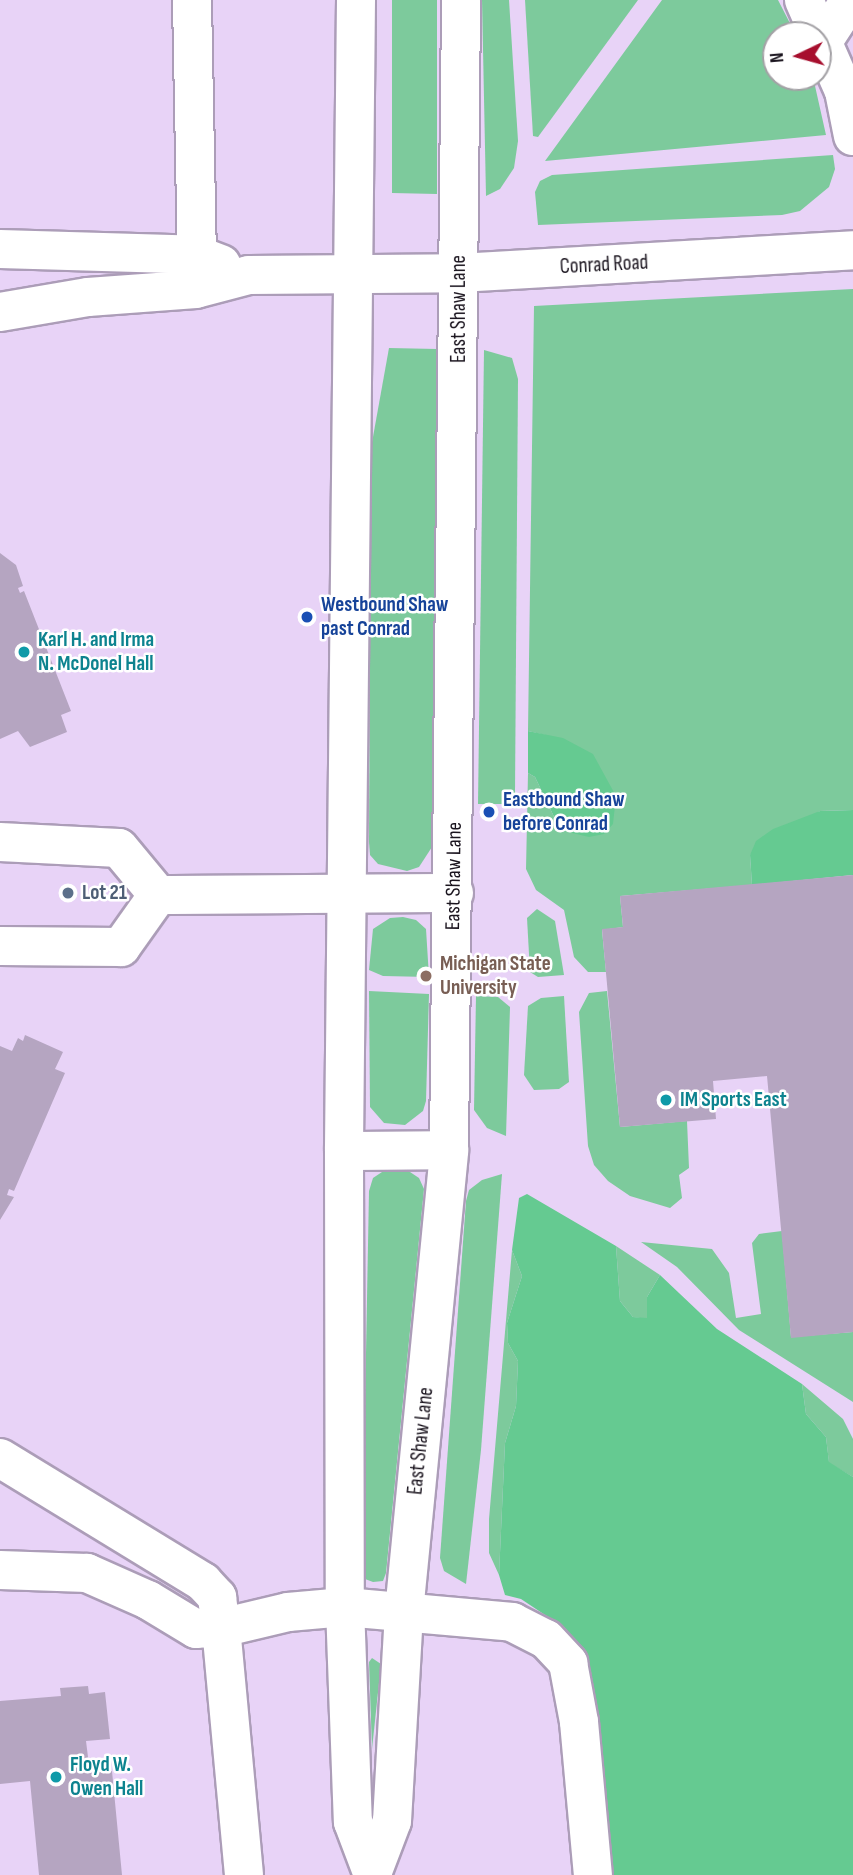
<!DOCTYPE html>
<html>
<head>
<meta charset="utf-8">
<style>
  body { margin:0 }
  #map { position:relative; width:853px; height:1875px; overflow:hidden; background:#f1e0fd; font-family:"Sofia Sans Condensed",sans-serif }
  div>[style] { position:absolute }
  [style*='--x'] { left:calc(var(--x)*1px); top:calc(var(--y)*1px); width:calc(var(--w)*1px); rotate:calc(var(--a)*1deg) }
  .built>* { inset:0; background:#e8d3f7 }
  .green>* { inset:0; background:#7dca9c }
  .forest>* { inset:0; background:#65ca91 }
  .building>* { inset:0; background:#b5a5c1 }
  .roads { filter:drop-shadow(2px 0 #ac9db8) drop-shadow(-2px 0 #ac9db8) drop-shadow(0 2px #ac9db8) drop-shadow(0 -2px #ac9db8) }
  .minor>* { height:38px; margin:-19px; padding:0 19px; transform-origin:19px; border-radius:19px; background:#fff }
  .dots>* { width:19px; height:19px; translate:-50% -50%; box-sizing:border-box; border:4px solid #fff; border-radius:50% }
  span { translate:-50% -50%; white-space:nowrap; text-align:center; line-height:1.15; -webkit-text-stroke:5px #fff; paint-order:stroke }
  .street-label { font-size:21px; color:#1a141e }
  .transit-label { font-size:21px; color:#164399; font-weight:700 }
  .left { translate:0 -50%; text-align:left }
  .culture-label { font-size:21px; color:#0d838f; font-weight:700 }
  .service-label { font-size:21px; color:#4e5e75; font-weight:700 }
  .education-label { font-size:21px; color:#785e54; font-weight:700 }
  .north { position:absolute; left:762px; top:21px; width:70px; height:70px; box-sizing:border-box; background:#fff; border:2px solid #a3a1a5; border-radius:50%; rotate:265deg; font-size:19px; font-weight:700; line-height:28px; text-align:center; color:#1a141e }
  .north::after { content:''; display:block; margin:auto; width:24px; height:32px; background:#a70f2e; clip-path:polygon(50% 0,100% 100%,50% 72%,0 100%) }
</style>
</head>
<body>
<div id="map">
  <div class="built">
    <i style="clip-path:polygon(evenodd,0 0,853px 0,853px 1875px,0 1875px,0 0,776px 35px,818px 35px,818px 77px,776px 77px,776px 35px)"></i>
  </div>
  <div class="green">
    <i style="clip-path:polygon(392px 0,437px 0,437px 194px,392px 193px)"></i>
    <i style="clip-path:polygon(482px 0,509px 0,518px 141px,514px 168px,500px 189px,486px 196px)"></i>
    <i style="clip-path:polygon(525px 0,638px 0,538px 137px,533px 136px)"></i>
    <i style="clip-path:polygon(662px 0,778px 0,796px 35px,776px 35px,776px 77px,813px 77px,826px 135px,545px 161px)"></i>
    <i style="clip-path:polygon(833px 155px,835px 169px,829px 187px,800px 211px,782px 215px,538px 225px,535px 192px,540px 181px,552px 175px)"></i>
    <i style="clip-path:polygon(853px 289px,853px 810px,820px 811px,750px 855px,752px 885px,620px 896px,623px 927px,602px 930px,606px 972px,588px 972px,574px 957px,564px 910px,536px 890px,526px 869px,528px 773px,535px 777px,557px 823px,545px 735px,528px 731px,534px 306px)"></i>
    <i style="clip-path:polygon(389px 348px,437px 349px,432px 847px,419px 867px,407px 871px,378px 864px,370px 855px,369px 842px,371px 448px)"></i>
    <i style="clip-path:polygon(484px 350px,512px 358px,518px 379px,515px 793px,513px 802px,506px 804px,478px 804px)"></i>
    <i style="clip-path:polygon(537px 909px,555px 921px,564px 975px,538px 977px,530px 972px,527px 918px)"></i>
    <i style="clip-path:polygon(403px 917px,416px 920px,426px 929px,429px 977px,383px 976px,369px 970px,373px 929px,390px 918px)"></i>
    <i style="clip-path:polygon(369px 991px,429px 994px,426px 1101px,423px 1111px,405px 1125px,384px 1123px,370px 1107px)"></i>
    <i style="clip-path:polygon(607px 991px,620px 1127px,687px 1121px,689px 1168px,679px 1175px,682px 1198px,670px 1208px,630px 1196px,608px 1181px,594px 1165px,588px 1146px,579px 1012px,589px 993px)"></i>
    <i style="clip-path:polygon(476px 996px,498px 997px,510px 1007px,506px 1136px,487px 1128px,474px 1110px)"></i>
    <i style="clip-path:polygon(564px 996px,569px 1082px,559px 1089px,534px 1090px,524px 1075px,528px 1006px,541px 998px)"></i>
    <i style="clip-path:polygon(404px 1168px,419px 1178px,424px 1189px,386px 1573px,383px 1581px,373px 1582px,365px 1579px,362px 1570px,369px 1191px,373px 1178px,385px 1170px)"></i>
    <i style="clip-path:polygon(502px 1174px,481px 1450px,466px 1584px,444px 1571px,440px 1558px,466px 1201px,469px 1190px,482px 1180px)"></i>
    <i style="clip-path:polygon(782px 1231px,791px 1337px,853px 1332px,853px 1402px,739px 1330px,677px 1267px,641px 1242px,712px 1249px,729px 1273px,736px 1318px,761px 1314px,752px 1243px,759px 1234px)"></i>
    <i style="clip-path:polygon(616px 1246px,660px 1275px,647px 1297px,647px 1319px,633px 1317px,620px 1301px)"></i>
    <i style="clip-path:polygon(512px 1250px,522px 1276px,507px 1323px,508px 1343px,518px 1361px,516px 1406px,505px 1443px,499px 1575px,489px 1553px,489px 1519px)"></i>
    <i style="clip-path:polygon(802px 1384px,843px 1419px,853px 1439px,853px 1477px,829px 1463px,826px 1437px,806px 1414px)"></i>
    <i style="clip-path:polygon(372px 1658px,381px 1664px,372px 1749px,369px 1662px)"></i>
  </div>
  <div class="forest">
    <i style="clip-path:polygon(528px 731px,563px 738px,593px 754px,616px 796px,613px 824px,604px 834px,589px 837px,568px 832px,557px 823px,535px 777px,528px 773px)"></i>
    <i style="clip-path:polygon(853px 810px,853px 875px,752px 885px,750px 855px,756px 841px,773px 829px,820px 811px)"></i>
    <i style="clip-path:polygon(527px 1194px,616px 1246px,620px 1301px,633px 1317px,647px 1318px,647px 1297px,660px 1275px,717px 1329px,802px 1384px,806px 1414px,826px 1437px,829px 1462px,853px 1477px,853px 1875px,610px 1875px,591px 1677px,577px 1645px,551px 1619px,521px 1599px,505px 1595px,499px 1575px,505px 1443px,516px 1406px,518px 1361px,508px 1343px,507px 1323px,522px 1276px,512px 1250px,519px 1198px)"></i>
  </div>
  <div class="building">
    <i style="clip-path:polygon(0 553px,16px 565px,23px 586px,18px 588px,20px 593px,24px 591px,71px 711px,61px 715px,67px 732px,30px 747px,18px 731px,0 739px)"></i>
    <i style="clip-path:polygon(853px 875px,853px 1332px,791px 1338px,767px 1076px,713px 1081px,716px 1119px,620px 1127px,602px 929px,623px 927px,620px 896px)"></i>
    <i style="clip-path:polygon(25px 1035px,63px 1052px,55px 1069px,65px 1073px,14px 1191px,9px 1189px,7px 1195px,14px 1197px,0 1220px,0 1046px,12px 1051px,18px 1038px,23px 1041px)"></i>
    <i style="clip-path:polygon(88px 1686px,89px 1694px,105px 1692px,110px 1739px,86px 1741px,90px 1773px,112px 1771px,122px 1875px,39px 1875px,30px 1781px,0 1784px,0 1701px,61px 1696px,60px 1688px)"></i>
  </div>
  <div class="roads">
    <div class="minor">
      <i style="--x:192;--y:0;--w:255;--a:88.9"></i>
      <i style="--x:356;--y:0;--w:1151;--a:90.6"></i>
      <i style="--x:344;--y:1151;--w:456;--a:89.9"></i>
      <i style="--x:345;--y:1607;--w:215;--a:87.9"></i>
      <i style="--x:353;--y:1822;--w:57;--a:69.3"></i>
      <i style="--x:804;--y:0;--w:99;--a:66.3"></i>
      <i style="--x:844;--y:91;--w:46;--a:78.7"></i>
      <i style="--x:824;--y:40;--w:48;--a:-57"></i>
      <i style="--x:0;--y:249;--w:197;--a:1.7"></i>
      <i style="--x:197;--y:255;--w:26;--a:21"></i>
      <i style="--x:0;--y:312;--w:89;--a:-9.7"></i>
      <i style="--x:88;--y:297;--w:108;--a:-4.2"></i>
      <i style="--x:196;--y:289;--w:55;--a:-14.8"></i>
      <i style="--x:249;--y:275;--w:210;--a:-0.5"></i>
      <i style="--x:459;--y:273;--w:395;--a:-3.3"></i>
      <i style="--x:0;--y:842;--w:119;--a:2.9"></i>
      <i style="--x:119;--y:848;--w:61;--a:50.3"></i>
      <i style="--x:158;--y:895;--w:296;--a:-0.4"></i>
      <i style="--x:0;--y:946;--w:121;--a:0.5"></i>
      <i style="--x:121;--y:947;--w:64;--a:-54.6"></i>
      <i style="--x:344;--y:1151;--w:105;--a:-0.5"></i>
      <i style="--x:0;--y:1458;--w:238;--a:31.4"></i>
      <i style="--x:203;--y:1582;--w:21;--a:47"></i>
      <i style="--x:217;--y:1597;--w:31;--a:83"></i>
      <i style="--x:221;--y:1628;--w:25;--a:178"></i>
      <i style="--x:196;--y:1629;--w:56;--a:-148.9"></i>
      <i style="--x:148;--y:1600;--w:67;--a:-156.1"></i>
      <i style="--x:87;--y:1573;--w:87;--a:-178"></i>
      <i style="--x:373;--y:1871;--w:53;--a:-69.2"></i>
      <i style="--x:392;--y:1821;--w:209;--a:-86.7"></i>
      <i style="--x:404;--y:1612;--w:464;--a:-84.4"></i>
      <i style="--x:449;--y:1150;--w:1150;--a:-89.4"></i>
      <i style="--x:244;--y:1875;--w:248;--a:-95.3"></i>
      <i style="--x:221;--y:1628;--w:69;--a:-13.4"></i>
      <i style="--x:288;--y:1612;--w:57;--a:-5"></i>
      <i style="--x:345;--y:1607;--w:168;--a:5.1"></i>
      <i style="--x:512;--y:1622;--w:38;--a:27"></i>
      <i style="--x:546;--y:1639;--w:33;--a:47"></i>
      <i style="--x:568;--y:1663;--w:60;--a:79.4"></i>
      <i style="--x:579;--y:1722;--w:154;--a:84.8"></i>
    </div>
  </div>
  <div class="dots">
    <i style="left:307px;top:617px;background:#1a4fb4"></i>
    <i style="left:24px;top:652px;background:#0f9aa8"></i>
    <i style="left:489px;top:812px;background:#1a4fb4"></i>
    <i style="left:68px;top:893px;background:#5c6f8a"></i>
    <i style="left:426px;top:976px;background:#8d6e63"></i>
    <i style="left:666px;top:1100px;background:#0f9aa8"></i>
    <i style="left:56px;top:1777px;background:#0f9aa8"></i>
  </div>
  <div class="street-label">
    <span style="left:604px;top:265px;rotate:-3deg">Conrad Road</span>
    <span style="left:459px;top:309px;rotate:-90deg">East Shaw Lane</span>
    <span style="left:454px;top:876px;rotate:-89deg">East Shaw Lane</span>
    <span style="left:421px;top:1441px;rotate:-84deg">East Shaw Lane</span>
  </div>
  <div class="transit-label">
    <span class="left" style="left:321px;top:617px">Westbound Shaw<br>past Conrad</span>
    <span class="left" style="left:503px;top:812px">Eastbound Shaw<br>before Conrad</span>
  </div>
  <div class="culture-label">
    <span class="left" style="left:38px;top:652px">Karl H. and Irma<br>N. McDonel Hall</span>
    <span class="left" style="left:680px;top:1100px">IM Sports East</span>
    <span class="left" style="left:70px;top:1777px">Floyd W.<br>Owen Hall</span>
  </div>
  <div class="service-label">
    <span class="left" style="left:82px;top:893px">Lot 21</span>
  </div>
  <div class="education-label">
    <span class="left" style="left:440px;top:976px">Michigan State<br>University</span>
  </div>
  <div class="north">N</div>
</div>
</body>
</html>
